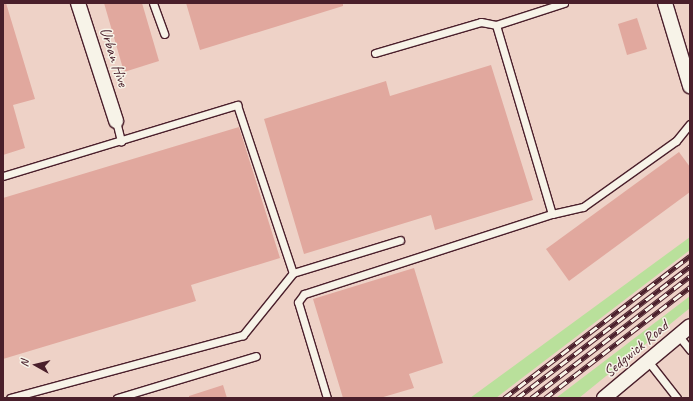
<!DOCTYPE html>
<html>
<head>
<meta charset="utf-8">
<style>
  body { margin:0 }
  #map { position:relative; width:693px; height:401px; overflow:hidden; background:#f3e4d9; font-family:Caveat,sans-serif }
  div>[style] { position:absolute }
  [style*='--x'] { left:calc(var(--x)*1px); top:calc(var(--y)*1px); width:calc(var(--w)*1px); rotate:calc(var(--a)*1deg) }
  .built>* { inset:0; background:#eed2c7 }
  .green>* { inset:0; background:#b9e09b }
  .building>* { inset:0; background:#e1a89e }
  .roads { filter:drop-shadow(1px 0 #4a1f2b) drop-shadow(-1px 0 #4a1f2b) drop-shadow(0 1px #4a1f2b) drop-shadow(0 -1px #4a1f2b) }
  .lane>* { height:7px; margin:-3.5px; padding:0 3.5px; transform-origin:3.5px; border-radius:3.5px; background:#f7f3e8 }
  .street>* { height:14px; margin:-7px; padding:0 7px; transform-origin:7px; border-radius:7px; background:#f7f3e8 }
  .rail>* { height:4.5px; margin-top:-2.25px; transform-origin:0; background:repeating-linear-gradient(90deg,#f7f3e8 0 9px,#4a1f2b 0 18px); box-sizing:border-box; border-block:1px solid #4a1f2b }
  span { translate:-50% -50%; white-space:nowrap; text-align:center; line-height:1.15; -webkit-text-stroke:3px #f7f3e8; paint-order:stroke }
  .street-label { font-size:16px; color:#4a1f2b }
  .frame { position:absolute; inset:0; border:4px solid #4a1f2b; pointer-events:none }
  .north { position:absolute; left:16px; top:345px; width:40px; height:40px; -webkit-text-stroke:3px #f7f3e8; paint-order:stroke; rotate:278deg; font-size:11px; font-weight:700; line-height:16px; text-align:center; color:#4a1f2b }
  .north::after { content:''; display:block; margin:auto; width:14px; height:18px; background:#4a1f2b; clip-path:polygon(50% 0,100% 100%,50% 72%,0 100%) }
</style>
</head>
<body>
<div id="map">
  <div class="built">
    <i style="clip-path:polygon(3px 3px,690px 3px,690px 398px,3px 398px)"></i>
  </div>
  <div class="green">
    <i style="clip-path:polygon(690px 237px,690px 250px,496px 398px,470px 398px)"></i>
    <i style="clip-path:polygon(690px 296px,690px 308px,579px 398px,556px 398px)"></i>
  </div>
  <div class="building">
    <i style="clip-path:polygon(3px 3px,6px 3px,35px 99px,13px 105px,25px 148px,3px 155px)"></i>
    <i style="clip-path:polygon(104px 3px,142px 3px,159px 61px,124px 72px)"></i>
    <i style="clip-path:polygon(186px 3px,343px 3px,343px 6px,200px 50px)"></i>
    <i style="clip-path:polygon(637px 18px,647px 49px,627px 55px,618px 24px)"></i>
    <i style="clip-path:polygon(491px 65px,533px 200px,435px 230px,431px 215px,304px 254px,264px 119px,386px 81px,390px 96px)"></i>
    <i style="clip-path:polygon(239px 127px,280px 258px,191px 285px,196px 301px,3px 359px,3px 198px)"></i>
    <i style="clip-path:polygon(679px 152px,690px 167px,690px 192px,569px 281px,546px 249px)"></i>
    <i style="clip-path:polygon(414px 268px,443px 363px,409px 374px,414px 388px,380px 398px,343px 398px,313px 299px)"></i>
    <i style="clip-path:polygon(223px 385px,227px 398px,189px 398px,189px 396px)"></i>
  </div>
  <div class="roads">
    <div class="lane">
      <i style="--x:153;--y:3;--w:33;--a:70"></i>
      <i style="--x:564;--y:3;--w:71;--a:162.1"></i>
      <i style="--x:496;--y:25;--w:197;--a:73.5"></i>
      <i style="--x:552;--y:214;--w:32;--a:-13"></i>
      <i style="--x:583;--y:207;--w:114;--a:-35.4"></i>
      <i style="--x:676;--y:141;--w:22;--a:-51"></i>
      <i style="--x:375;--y:53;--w:110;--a:-16.3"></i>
      <i style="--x:481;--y:22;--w:15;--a:11"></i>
      <i style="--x:116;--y:121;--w:21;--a:76"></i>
      <i style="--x:3;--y:176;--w:245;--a:-16.9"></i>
      <i style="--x:237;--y:105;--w:177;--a:71.6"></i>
      <i style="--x:293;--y:273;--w:80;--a:128.9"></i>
      <i style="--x:243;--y:335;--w:241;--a:164.9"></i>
      <i style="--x:293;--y:273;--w:112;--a:-17.1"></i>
      <i style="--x:678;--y:335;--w:19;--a:51"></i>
      <i style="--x:648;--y:361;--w:47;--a:51.9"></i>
      <i style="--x:117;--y:398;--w:145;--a:-16.8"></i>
      <i style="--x:327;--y:398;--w:100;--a:-106.8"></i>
      <i style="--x:298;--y:302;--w:10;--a:-53"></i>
      <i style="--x:304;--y:294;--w:261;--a:-17.9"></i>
    </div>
    <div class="street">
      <i style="--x:78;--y:3;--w:124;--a:72.1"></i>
      <i style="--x:665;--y:3;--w:87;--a:73.2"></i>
      <i style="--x:604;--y:398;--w:112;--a:-39.9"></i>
    </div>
  </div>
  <div class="rail">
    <i style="--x:504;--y:398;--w:234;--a:-37.4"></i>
    <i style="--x:517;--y:398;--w:218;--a:-37.3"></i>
    <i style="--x:531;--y:398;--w:200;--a:-37.5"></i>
    <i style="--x:545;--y:398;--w:183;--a:-37.4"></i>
  </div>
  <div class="street-label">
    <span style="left:114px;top:57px;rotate:72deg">Urban Hive</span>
    <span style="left:636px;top:349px;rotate:-40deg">Sedgwick Road</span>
  </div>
  <div class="frame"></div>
  <div class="north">N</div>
</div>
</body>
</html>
